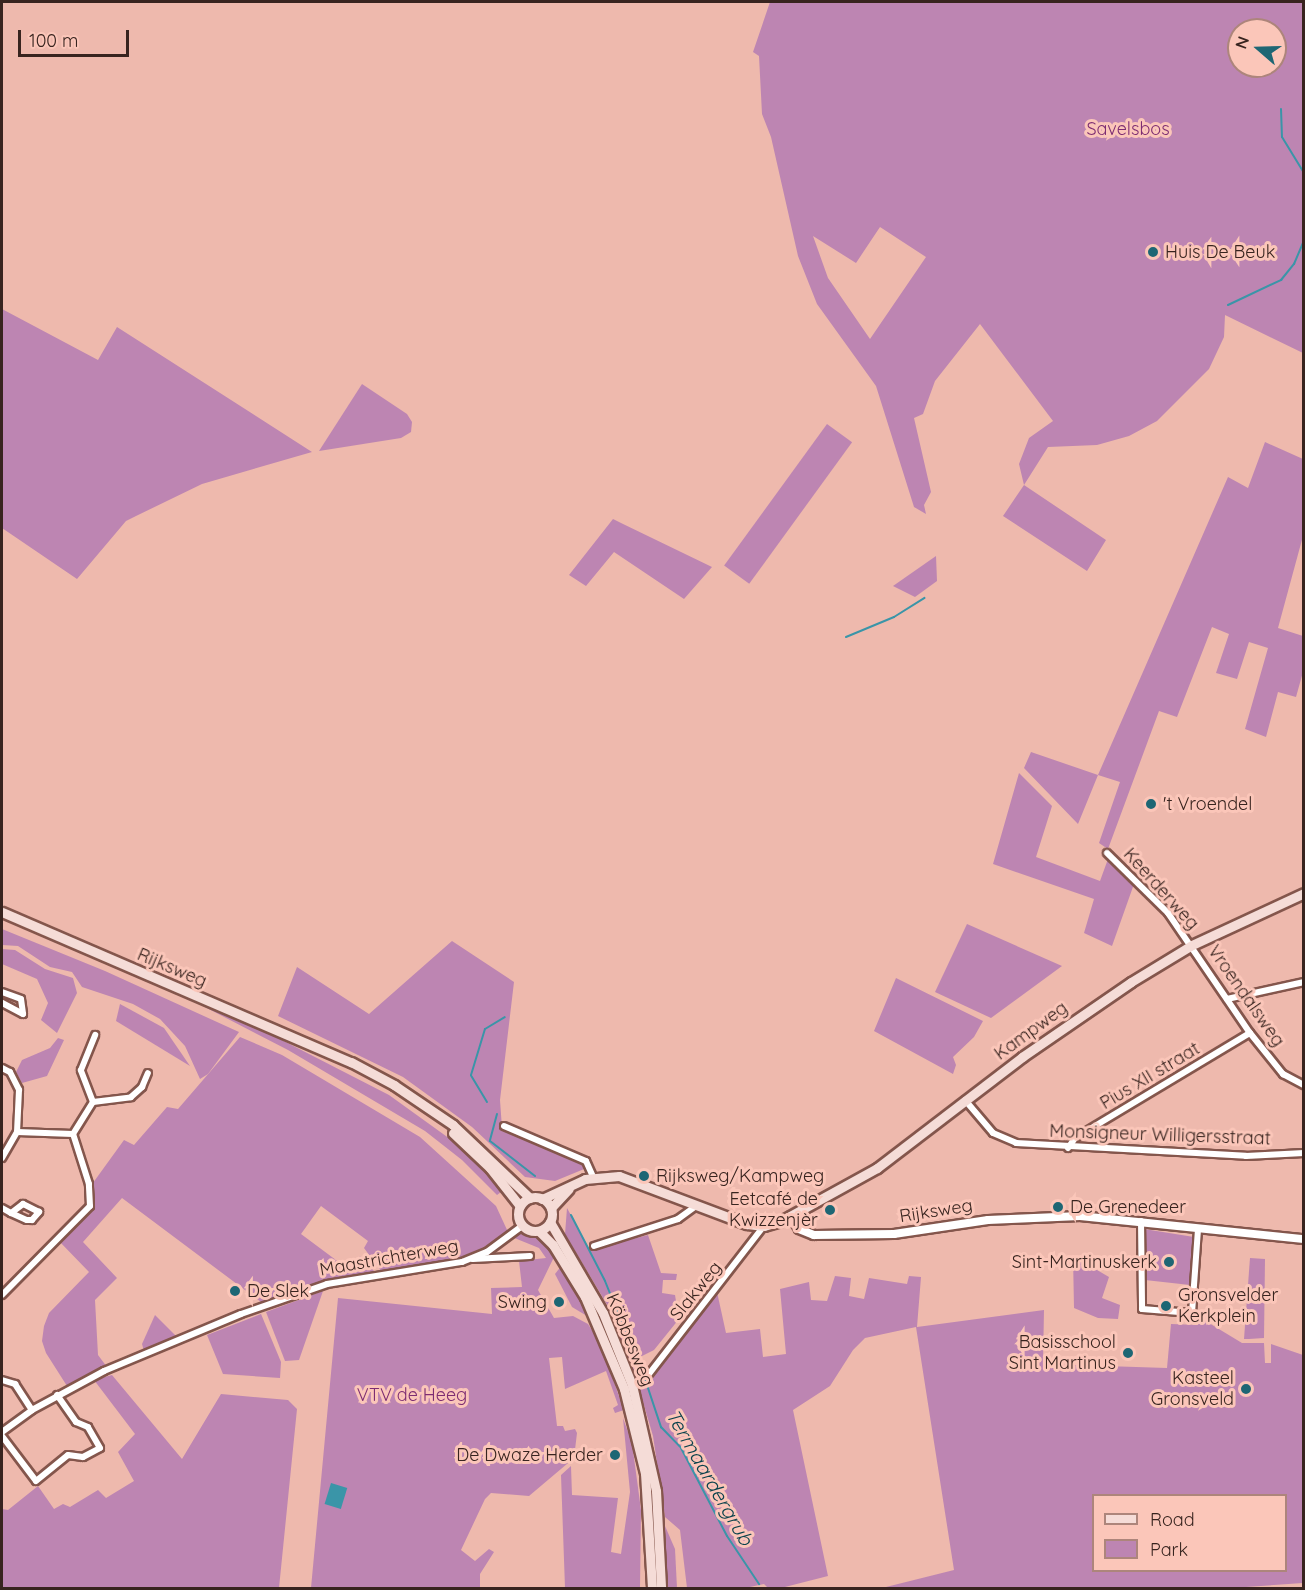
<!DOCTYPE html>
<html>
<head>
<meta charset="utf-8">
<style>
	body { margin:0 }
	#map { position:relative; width:1305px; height:1590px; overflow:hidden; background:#eeb9ad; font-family:Quicksand,sans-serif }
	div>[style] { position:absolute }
	.green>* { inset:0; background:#bd85b2; transform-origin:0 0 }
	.water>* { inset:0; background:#3a95a8; transform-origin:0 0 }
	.stream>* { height:2px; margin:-1px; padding:0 1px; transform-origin:1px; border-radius:1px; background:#3a95a8 }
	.roads { filter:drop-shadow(2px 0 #84564c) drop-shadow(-2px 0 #84564c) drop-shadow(0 2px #84564c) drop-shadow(0 -2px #84564c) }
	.minor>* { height:6px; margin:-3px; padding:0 3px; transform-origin:3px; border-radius:3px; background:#fff }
	.tertiary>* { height:8px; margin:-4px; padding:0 4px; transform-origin:4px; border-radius:4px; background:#fff }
	.secondary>* { height:9px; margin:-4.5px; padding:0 4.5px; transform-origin:4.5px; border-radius:4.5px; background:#f5dcd7 }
	.secondary>.ring { margin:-4.5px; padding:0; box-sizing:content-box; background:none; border:9px solid #f5dcd7; border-radius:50% }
	.dots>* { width:16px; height:16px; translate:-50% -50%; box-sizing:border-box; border:3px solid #fbc6b9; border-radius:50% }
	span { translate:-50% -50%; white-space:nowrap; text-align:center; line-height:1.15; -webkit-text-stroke:6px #fbc6b9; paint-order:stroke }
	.park-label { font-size:18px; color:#7d2c72 }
	.poi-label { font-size:18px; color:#38241f }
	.left { translate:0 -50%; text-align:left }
	.right { translate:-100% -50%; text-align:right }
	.street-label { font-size:18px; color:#38241f }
	.water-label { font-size:20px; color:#0a424c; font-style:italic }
	.frame { position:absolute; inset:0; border:3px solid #38241f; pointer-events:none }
	.legend { position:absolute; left:1092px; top:1494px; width:195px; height:78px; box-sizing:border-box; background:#fbc6b9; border:2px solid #ad857b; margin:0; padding:8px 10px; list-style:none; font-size:18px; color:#38241f }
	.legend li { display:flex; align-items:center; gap:12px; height:30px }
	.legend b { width:30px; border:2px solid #ad857b }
	.north { position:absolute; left:1227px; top:18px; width:60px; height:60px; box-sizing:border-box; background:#fbc6b9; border:2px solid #ad857b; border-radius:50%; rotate:290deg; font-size:16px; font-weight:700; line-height:24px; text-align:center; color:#38241f }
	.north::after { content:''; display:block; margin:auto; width:21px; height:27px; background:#1e6674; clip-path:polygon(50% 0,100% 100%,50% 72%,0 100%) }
	.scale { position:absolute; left:18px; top:30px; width:111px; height:27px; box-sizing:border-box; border:3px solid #38241f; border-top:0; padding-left:8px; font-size:18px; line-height:21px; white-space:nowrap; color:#38241f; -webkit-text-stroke:4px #fbc6b9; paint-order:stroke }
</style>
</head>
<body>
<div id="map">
	<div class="green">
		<i style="clip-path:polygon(evenodd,770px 2px,1303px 2px,1303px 353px,1225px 315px,1224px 337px,1209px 369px,1157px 421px,1129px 436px,1097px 445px,1048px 447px,1024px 485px,1106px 540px,1087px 571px,1003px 516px,1024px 485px,1019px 464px,1029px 438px,1053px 421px,980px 324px,935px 381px,923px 414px,914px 418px,931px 492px,924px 505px,926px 514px,914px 507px,876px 386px,817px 304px,798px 256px,771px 137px,762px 114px,759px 56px,753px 52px,770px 2px,1239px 30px,1275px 30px,1275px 66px,1239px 66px,1239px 30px,770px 2px,880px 227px,926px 257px,870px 339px,828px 278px,813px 236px,856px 263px,880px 227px)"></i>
		<i style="clip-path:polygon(2px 309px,98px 360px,117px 327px,312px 452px,202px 484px,136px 516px,126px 521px,77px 579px,2px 528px)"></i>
		<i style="clip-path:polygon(362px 384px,407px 414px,412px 422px,411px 432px,401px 438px,319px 451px)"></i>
		<i style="left:827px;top:424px;width:31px;height:175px;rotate:36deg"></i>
		<i style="clip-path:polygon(1265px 442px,1303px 459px,1303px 536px,1278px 628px,1303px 636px,1303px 672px,1296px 697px,1278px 692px,1266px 737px,1245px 729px,1268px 648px,1249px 642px,1237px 679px,1216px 673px,1229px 634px,1212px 627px,1177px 717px,1159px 711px,1108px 849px,1099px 843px,1120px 782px,1098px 775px,1078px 824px,1024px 768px,1031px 752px,1098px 775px,1228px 477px,1248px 488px)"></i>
		<i style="clip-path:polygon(613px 519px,621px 523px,712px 567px,684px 599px,614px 552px,586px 586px,569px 575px)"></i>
		<i style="clip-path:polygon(936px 556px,937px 581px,915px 597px,893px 586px)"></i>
		<i style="clip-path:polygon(1019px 773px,1052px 806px,1036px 857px,1100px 881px,1108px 859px,1134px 884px,1112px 946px,1084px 933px,1094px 899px,993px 864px)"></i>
		<i style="clip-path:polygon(967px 924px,1062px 966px,991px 1018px,935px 992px)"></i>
		<i style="clip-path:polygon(2px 929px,105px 971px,239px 1032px,208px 1074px,200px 1079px,185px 1046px,160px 1019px,133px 1004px,82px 987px,72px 972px,50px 967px,18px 946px,2px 945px)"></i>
		<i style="clip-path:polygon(452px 941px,514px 982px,500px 1100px,502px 1128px,589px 1167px,555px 1181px,525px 1177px,472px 1127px,403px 1077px,278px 1016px,297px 967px,369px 1014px)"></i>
		<i style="clip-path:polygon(2px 949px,15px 950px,45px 969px,73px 978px,77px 993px,57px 1033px,41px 1020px,48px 1003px,37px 979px,2px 964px)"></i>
		<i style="clip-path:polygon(896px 978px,983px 1021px,974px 1037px,953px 1057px,956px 1065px,953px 1074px,874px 1031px)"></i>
		<i style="clip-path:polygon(120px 1004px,164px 1028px,190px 1066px,116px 1021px)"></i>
		<i style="clip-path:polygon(201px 1005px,274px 1036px,389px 1095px,457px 1144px,505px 1189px,497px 1195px,462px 1160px,425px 1131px,288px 1050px)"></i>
		<i style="clip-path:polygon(240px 1037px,282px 1055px,420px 1137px,496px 1206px,508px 1232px,471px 1256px,381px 1271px,364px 1248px,368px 1241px,321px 1206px,301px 1234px,348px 1269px,360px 1256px,375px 1272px,261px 1302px,122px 1198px,83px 1242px,117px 1278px,95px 1300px,98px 1355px,107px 1367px,67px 1386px,46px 1353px,42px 1341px,44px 1326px,49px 1313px,89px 1272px,59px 1241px,92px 1204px,90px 1187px,124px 1140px,134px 1145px,167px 1107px,178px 1109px)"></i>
		<i style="clip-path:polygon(58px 1038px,64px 1040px,47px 1076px,22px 1083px,16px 1072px,22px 1060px,50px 1048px)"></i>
		<i style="clip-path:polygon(evenodd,567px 1208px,590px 1250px,648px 1235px,661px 1273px,677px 1274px,676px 1280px,663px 1280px,662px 1293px,675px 1295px,679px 1319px,654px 1350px,640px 1357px,651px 1377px,717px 1292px,726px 1333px,760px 1329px,763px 1357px,786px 1354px,780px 1289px,809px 1282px,811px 1300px,827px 1301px,835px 1276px,851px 1278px,849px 1296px,864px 1299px,869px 1278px,907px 1284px,909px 1276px,921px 1277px,917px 1327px,1044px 1310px,1043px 1364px,1167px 1368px,1171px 1324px,1198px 1325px,1199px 1317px,1242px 1343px,1264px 1343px,1265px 1363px,1271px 1363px,1271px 1344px,1303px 1355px,1303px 1583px,1231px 1588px,882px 1588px,954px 1570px,916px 1327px,865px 1338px,853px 1350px,830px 1386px,793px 1410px,828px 1576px,781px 1588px,768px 1588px,764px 1584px,745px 1588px,687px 1588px,680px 1530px,665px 1517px,653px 1436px,638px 1385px,609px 1308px,565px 1234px,567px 1208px,1094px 1496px,1286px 1496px,1286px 1570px,1094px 1570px,1094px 1496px)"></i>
		<i style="clip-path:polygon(1144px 1229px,1194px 1237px,1190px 1285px,1145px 1280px)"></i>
		<i style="clip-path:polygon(523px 1232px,543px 1236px,555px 1255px,538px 1290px,554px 1318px,573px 1316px,588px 1324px,600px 1343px,624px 1410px,615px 1413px,613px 1408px,618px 1405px,606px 1371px,565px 1389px,562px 1357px,549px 1358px,557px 1426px,563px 1426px,565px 1431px,575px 1429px,577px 1433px,574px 1458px,529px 1496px,491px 1493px,485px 1499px,461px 1550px,475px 1561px,489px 1549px,494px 1552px,480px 1574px,480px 1588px,311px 1588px,338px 1298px,492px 1314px,491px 1288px,522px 1287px,519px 1261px,546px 1258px,539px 1248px,512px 1237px)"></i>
		<i style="clip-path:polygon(1073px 1256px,1109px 1277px,1102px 1298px,1120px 1305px,1118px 1319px,1098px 1318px,1074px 1308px)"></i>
		<i style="clip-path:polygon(1250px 1258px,1265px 1259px,1264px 1338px,1249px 1339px,1244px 1339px)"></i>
		<i style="clip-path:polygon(562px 1265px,592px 1319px,572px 1307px,555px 1274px)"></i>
		<i style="clip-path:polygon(323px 1291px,299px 1360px,285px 1361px,266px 1312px)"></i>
		<i style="clip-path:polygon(261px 1314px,281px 1362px,280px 1378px,223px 1374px,207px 1335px)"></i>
		<i style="clip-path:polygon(155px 1315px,177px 1337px,144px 1351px,142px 1344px)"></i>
		<i style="clip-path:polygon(112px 1375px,182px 1459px,221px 1394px,288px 1400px,297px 1409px,279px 1588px,2px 1588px,2px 1509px,8px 1510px,38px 1486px,54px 1509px,63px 1504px,70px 1507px,98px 1490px,106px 1498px,134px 1481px,118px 1452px,135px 1434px,94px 1380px)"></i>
		<i style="clip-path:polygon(623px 1418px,632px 1443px,641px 1510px,640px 1588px,565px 1588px,561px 1475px,571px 1466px,572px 1495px,618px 1498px,611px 1552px,621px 1554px,630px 1492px)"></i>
		<i style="clip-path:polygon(665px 1526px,675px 1549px,677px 1588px,667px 1588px)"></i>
	</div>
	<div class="water">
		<i style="left:331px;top:1483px;width:17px;height:22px;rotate:17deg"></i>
	</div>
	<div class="stream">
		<i style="left:1281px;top:109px;width:28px;rotate:88deg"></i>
		<i style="left:1282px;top:137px;width:42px;rotate:58.6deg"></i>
		<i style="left:1228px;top:305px;width:59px;rotate:-25.3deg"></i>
		<i style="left:1281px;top:280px;width:21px;rotate:-51deg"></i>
		<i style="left:1294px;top:264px;width:25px;rotate:-67deg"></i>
		<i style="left:846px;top:637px;width:52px;rotate:-22.6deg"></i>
		<i style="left:894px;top:617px;width:36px;rotate:-32deg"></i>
		<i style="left:487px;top:1102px;width:31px;rotate:-121deg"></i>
		<i style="left:471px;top:1075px;width:48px;rotate:-73.1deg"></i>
		<i style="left:485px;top:1029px;width:23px;rotate:-31deg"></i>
		<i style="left:497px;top:1114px;width:28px;rotate:105deg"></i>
		<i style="left:490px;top:1141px;width:57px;rotate:37.9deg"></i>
		<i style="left:571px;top:1215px;width:74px;rotate:62.7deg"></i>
		<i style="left:605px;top:1281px;width:105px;rotate:68.1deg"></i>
		<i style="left:645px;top:1379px;width:51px;rotate:71.6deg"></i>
		<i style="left:661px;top:1427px;width:29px;rotate:46deg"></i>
		<i style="left:681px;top:1448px;width:99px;rotate:62.4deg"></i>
		<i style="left:727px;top:1536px;width:58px;rotate:56.3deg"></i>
	</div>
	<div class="roads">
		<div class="minor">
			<i style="left:1107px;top:853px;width:86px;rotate:44.5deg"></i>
			<i style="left:1168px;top:913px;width:145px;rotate:55.7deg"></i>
			<i style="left:1250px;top:1033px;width:53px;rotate:51.2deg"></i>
			<i style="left:1283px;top:1074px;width:24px;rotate:28deg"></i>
			<i style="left:2px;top:992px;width:20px;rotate:20deg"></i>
			<i style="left:21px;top:999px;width:15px;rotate:82deg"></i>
			<i style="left:23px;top:1014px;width:24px;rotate:-152deg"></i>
			<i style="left:1227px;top:999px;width:79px;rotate:-12.4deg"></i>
			<i style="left:2px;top:1068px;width:9px;rotate:27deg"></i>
			<i style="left:10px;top:1072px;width:20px;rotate:63deg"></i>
			<i style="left:19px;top:1090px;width:42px;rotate:92.7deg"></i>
			<i style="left:17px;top:1132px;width:30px;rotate:120deg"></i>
			<i style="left:965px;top:1100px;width:43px;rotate:49.7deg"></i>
			<i style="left:993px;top:1133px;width:25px;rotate:23deg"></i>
			<i style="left:1016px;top:1143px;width:230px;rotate:3.2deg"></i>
			<i style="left:1246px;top:1156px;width:58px;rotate:-3deg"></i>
			<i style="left:93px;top:1102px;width:34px;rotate:-111deg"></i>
			<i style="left:81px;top:1070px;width:38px;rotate:-68deg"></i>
			<i style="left:504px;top:1126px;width:89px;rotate:23.1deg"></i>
			<i style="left:586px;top:1161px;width:17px;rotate:66deg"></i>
			<i style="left:73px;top:1134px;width:38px;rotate:-58deg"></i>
			<i style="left:93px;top:1102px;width:38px;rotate:-7deg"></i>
			<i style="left:131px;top:1097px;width:15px;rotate:-42deg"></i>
			<i style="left:142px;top:1087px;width:15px;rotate:-67deg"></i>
			<i style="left:1068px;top:1148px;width:12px;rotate:-55deg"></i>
			<i style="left:1075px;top:1138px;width:204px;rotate:-31deg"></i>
			<i style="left:2px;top:1208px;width:10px;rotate:29deg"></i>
			<i style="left:11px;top:1213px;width:17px;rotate:24deg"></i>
			<i style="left:27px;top:1220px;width:5px"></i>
			<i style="left:32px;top:1220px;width:11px;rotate:-49deg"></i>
			<i style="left:39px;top:1212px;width:18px;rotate:-153deg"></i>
			<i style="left:23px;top:1204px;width:15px;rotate:143deg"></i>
			<i style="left:1141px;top:1221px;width:88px;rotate:89.3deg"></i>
			<i style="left:1142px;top:1309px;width:50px;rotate:4.6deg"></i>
			<i style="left:1192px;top:1313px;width:84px;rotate:-85.9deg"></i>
			<i style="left:594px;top:1246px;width:88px;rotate:-17.8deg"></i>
			<i style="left:678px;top:1219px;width:22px;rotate:-36deg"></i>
			<i style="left:473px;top:1259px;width:57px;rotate:-3deg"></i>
			<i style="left:2px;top:1295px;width:125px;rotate:-45.3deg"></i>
			<i style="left:90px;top:1206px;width:22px;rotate:-93deg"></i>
			<i style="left:89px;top:1184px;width:52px;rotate:-107.7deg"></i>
			<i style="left:73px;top:1134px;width:56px;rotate:-178deg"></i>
			<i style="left:649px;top:1374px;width:187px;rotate:-52.2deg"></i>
			<i style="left:2px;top:1380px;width:14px;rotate:17deg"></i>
			<i style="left:15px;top:1384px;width:31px;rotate:57deg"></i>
			<i style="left:2px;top:1432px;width:37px;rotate:-36deg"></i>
			<i style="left:32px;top:1410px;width:82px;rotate:-28.4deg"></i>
			<i style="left:104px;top:1371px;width:148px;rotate:-22.6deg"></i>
			<i style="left:241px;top:1314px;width:91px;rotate:-19.2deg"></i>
			<i style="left:327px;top:1284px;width:137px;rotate:-9.3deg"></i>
			<i style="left:462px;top:1262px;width:27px;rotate:-22deg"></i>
			<i style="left:487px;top:1252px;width:44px;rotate:-36.6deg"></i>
			<i style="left:2px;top:1436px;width:56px;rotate:52.9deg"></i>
			<i style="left:36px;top:1481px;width:41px;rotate:-39.1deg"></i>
			<i style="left:68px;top:1455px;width:15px;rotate:8deg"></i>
			<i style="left:83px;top:1457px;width:19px;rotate:-28deg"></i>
			<i style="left:100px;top:1448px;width:24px;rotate:-120deg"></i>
			<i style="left:88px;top:1427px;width:13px;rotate:-157deg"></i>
			<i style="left:76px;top:1422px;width:33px;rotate:-125deg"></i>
		</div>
		<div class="tertiary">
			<i style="left:791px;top:1216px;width:15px;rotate:58deg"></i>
			<i style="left:799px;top:1229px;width:16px;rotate:22deg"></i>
			<i style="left:814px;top:1235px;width:80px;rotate:-0.7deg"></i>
			<i style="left:894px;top:1234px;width:95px;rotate:-8.5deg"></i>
			<i style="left:988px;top:1220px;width:92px;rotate:-2.5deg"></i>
			<i style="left:1080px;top:1216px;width:225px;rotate:5.9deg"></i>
		</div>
		<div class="secondary">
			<i style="left:2px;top:912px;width:380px;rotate:23.3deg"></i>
			<i style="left:351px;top:1062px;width:49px;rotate:28.1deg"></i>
			<i style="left:394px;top:1085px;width:71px;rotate:34.1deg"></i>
			<i style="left:453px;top:1125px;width:106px;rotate:43.5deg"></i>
			<i style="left:453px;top:1133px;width:51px;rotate:43.4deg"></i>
			<i style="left:490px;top:1168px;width:48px;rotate:51.7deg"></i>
			<i class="ring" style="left:518px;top:1197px;width:25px;height:25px"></i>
			<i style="left:542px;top:1199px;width:47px;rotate:-24.9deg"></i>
			<i style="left:585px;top:1179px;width:34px;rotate:-5deg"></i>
			<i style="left:619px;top:1176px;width:137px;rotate:20.6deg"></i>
			<i style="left:747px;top:1224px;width:17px;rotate:7deg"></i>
			<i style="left:764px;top:1226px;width:18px;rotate:-16deg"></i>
			<i style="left:781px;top:1221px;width:110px;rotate:-28.9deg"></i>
			<i style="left:877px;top:1168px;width:183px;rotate:-37.4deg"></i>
			<i style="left:1022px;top:1057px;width:132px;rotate:-34.5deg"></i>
			<i style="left:1131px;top:982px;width:71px;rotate:-31.2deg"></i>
			<i style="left:1192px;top:945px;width:123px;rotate:-24.9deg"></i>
			<i style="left:551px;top:1208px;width:26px;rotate:-47deg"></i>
			<i style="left:550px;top:1222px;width:105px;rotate:59.8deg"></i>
			<i style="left:603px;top:1313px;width:78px;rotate:68.1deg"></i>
			<i style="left:632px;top:1385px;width:109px;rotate:77.2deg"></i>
			<i style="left:656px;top:1491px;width:97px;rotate:87deg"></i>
			<i style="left:539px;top:1231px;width:20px;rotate:45deg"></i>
			<i style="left:553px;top:1245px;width:61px;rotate:58.4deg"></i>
			<i style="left:585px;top:1297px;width:100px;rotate:67deg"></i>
			<i style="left:624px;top:1389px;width:87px;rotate:76deg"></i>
			<i style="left:645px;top:1473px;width:115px;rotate:86.5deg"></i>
		</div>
	</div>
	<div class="dots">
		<i style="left:1153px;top:252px;background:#1e6674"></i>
		<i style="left:1151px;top:804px;background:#1e6674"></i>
		<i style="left:644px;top:1176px;background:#1e6674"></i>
		<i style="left:1058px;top:1207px;background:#1e6674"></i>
		<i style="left:830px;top:1210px;background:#1e6674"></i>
		<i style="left:1169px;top:1262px;background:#1e6674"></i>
		<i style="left:235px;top:1291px;background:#1e6674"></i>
		<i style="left:559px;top:1302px;background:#1e6674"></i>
		<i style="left:1166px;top:1306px;background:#1e6674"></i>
		<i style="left:1128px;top:1353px;background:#1e6674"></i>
		<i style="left:1246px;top:1389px;background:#1e6674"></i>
		<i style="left:615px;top:1455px;background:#1e6674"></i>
	</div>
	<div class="park-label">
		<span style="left:1128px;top:129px">Savelsbos</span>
		<span style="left:412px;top:1395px">VTV de Heeg</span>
	</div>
	<div class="poi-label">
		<span class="left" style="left:1165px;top:252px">Huis De Beuk</span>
		<span class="left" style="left:1163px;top:804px">'t Vroendel</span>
		<span class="left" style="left:656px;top:1176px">Rijksweg/Kampweg</span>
		<span class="right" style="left:818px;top:1210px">Eetcafé de<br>Kwizzenjèr</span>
		<span class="left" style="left:1070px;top:1207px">De Grenedeer</span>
		<span class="right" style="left:1157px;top:1262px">Sint-Martinuskerk</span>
		<span class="left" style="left:247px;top:1291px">De Slek</span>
		<span class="left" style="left:1178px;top:1306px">Gronsvelder<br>Kerkplein</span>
		<span class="right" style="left:547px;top:1302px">Swing</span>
		<span class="right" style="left:1116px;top:1353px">Basisschool<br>Sint Martinus</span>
		<span class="right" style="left:1234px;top:1389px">Kasteel<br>Gronsveld</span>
		<span class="right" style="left:603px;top:1455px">De Dwaze Herder</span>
	</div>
	<div class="street-label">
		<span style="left:1161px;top:889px;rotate:48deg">Keerderweg</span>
		<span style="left:172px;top:968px;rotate:23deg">Rijksweg</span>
		<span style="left:1246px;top:996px;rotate:55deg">Vroendalsweg</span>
		<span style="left:1031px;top:1031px;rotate:-36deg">Kampweg</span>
		<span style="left:1150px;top:1076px;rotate:-31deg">Pius XII straat</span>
		<span style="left:1160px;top:1135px;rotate:2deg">Monsigneur Willigersstraat</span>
		<span style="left:936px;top:1211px;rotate:-9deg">Rijksweg</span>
		<span style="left:389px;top:1258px;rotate:-10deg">Maastrichterweg</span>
		<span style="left:696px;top:1291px;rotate:-51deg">Slakweg</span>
		<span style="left:630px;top:1340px;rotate:68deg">Köbbesweg</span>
	</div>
	<div class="water-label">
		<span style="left:710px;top:1477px;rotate:60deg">Termaardergrub</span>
	</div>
	<div class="frame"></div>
	<ul class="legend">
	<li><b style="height:8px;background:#f5dcd7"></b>Road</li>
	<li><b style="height:16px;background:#bd85b2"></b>Park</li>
	</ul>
	<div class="north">N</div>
	<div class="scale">100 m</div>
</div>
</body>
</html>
